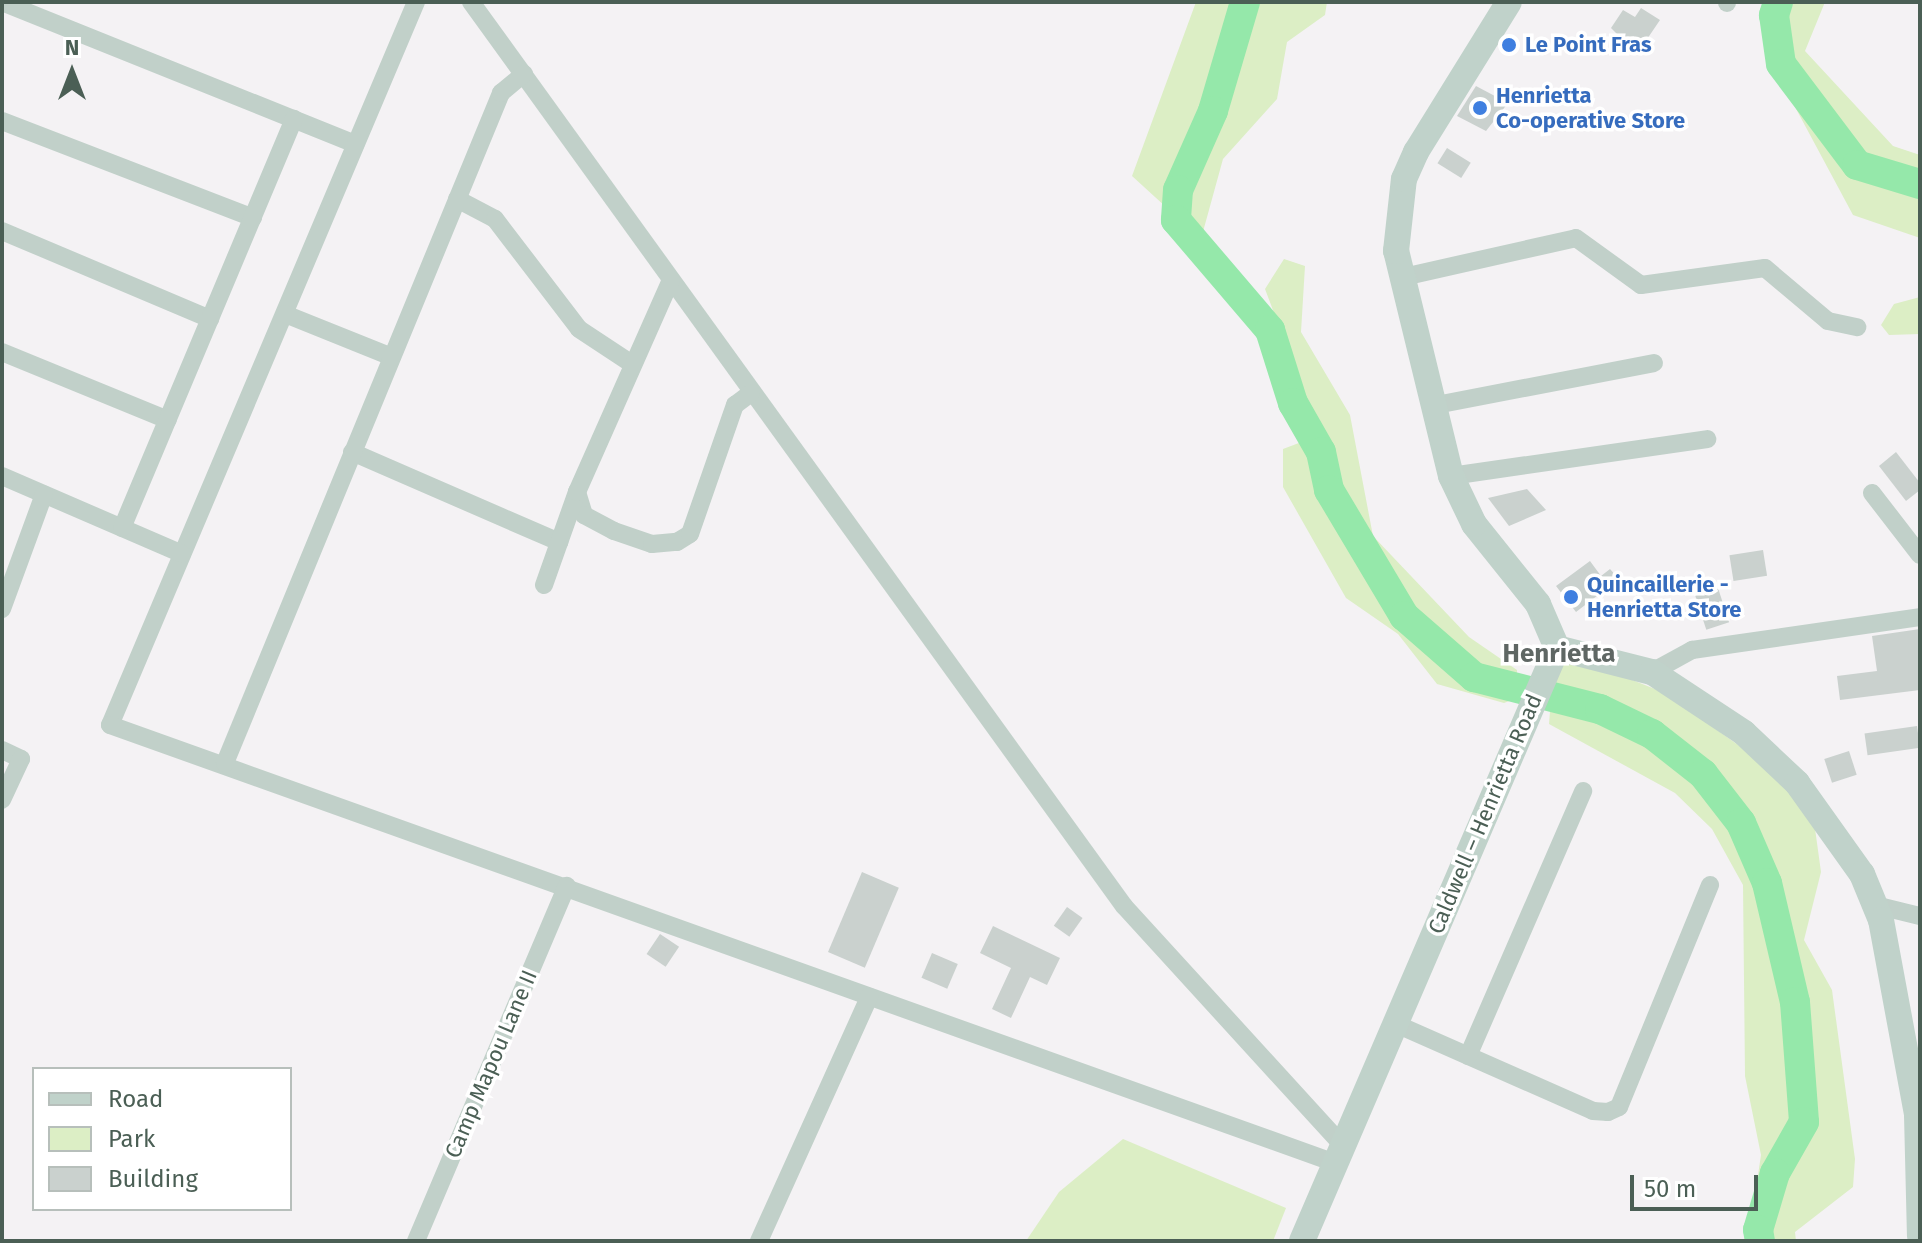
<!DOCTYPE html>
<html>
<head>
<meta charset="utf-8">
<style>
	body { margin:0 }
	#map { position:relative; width:1922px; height:1243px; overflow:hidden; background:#f4f2f4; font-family:"Fira Sans",sans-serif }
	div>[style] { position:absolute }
	.green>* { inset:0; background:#dceec5 }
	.river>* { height:30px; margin:-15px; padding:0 15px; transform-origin:15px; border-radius:15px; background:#95e8aa }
	.building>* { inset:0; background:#cad1ce; transform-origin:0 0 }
	.street>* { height:18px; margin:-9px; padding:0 9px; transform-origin:9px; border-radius:9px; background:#c1d0c9 }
	.secondary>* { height:26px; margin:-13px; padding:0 13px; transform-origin:13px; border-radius:13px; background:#c0d2ca }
	.dots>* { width:22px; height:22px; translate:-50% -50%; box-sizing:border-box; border:4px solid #fff; border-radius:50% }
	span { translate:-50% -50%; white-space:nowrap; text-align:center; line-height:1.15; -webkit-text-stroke:7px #fff; paint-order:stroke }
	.shop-label { font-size:22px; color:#366cbe; font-weight:700 }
	.left { translate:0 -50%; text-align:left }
	.street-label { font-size:22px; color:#4b5f55 }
	.quarter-label { font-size:26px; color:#5f6764; font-weight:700 }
	.frame { position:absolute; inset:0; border:4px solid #4b5f55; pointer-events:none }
	.legend { position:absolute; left:32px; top:1067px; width:260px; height:144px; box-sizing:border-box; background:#fff; border:2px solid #b7bfbb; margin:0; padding:10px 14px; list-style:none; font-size:24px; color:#4b5f55 }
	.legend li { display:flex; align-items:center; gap:16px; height:40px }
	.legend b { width:40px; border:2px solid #b7bfbb }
	.north { position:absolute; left:32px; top:32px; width:80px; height:80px; -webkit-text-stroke:6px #fff; paint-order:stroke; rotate:0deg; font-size:22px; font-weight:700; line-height:32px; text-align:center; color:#4b5f55 }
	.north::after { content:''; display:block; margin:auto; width:28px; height:36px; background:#4b5f55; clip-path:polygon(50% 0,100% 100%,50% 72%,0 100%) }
	.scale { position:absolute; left:1630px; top:1175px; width:128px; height:36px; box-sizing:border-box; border:4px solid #4b5f55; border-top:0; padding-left:10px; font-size:24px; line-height:28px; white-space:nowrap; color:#4b5f55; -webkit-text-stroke:6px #fff; paint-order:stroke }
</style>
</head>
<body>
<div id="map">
	<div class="green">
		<i style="clip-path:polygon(1196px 2px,1327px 2px,1325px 15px,1287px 42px,1277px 99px,1223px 159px,1201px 239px,1132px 176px)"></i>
		<i style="clip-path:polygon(1768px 2px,1825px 2px,1805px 51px,1893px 146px,1920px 155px,1920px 238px,1853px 215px,1766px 53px)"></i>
		<i style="clip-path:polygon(1284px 259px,1305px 266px,1301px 332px,1350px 415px,1373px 536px,1469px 637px,1517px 670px,1517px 698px,1504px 703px,1437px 684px,1398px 634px,1346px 598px,1283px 487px,1283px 449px,1320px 435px,1265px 289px)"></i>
		<i style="clip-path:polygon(1920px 297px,1920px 334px,1889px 335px,1881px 325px,1894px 304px)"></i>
		<i style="clip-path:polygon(1565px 662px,1597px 666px,1665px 693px,1786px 779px,1813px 814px,1821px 872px,1804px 940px,1832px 990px,1855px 1159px,1853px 1187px,1795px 1232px,1796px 1241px,1748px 1241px,1761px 1155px,1745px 1076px,1743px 885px,1712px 829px,1675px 793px,1549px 724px,1552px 687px)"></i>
		<i style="clip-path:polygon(1123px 1139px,1286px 1208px,1273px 1241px,1026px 1241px,1059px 1192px)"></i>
	</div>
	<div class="river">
		<i style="left:1245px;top:2px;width:114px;rotate:106.4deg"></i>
		<i style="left:1213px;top:111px;width:86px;rotate:113.9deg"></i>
		<i style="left:1178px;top:190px;width:30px;rotate:94deg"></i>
		<i style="left:1176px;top:220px;width:145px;rotate:49.5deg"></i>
		<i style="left:1270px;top:330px;width:77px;rotate:72.5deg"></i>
		<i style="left:1293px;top:403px;width:56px;rotate:60.3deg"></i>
		<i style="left:1321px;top:452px;width:39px;rotate:78deg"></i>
		<i style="left:1329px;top:490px;width:147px;rotate:59.2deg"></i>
		<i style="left:1404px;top:616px;width:93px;rotate:41.1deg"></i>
		<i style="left:1474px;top:677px;width:130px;rotate:14.3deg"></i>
		<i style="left:1600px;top:709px;width:58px;rotate:25.7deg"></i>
		<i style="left:1652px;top:734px;width:65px;rotate:38.1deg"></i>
		<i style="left:1703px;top:774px;width:62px;rotate:52.2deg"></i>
		<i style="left:1741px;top:823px;width:65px;rotate:66.6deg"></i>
		<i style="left:1767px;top:883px;width:122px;rotate:76.8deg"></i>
		<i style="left:1795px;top:1002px;width:120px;rotate:85.7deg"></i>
		<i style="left:1804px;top:1122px;width:59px;rotate:119.6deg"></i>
		<i style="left:1775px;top:1173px;width:59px;rotate:106.6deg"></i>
		<i style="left:1758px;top:1230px;width:11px;rotate:80deg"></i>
		<i style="left:1778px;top:2px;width:14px;rotate:107deg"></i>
		<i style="left:1774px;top:15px;width:49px;rotate:81.9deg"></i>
		<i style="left:1781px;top:64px;width:126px;rotate:53deg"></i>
		<i style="left:1857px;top:165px;width:66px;rotate:16.8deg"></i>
	</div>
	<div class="building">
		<i style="clip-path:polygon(1641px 8px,1660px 20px,1637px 54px,1611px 28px,1623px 10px,1635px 17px)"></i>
		<i style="clip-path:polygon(1476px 86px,1508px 103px,1486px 131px,1457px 116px)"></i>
		<i style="left:1447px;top:148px;width:28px;height:18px;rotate:32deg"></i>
		<i style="clip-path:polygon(1896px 452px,1920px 483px,1920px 490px,1906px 501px,1879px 466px)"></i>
		<i style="clip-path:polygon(1527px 489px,1546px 510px,1509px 526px,1488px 498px)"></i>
		<i style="left:1763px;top:550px;width:26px;height:34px;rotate:81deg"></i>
		<i style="clip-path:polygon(1590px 561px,1601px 576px,1610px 569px,1619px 579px,1576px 612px,1556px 586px)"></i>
		<i style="left:1718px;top:588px;width:36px;height:24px;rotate:72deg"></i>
		<i style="clip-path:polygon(1920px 629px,1920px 690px,1840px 700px,1837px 676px,1877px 671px,1872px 636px)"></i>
		<i style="left:1917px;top:726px;width:22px;height:53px;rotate:82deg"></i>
		<i style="left:1849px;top:751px;width:25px;height:26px;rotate:72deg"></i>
		<i style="left:862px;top:872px;width:40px;height:87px;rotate:23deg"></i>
		<i style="left:1067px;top:907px;width:19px;height:23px;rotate:35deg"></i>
		<i style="clip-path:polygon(993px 926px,1060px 958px,1047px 985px,1030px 977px,1011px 1018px,992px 1009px,1011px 968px,980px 953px)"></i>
		<i style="left:660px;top:934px;width:23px;height:24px;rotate:34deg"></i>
		<i style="left:932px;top:953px;width:28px;height:27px;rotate:23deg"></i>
	</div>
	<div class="street">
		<i style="left:2px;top:2px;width:381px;rotate:21.9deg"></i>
		<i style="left:416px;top:2px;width:785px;rotate:112.94deg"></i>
		<i style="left:110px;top:725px;width:1301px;rotate:19.67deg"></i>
		<i style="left:471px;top:2px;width:1115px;rotate:54.16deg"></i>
		<i style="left:1124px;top:906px;width:323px;rotate:47.6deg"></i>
		<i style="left:1727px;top:2px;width:1px;rotate:90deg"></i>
		<i style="left:2px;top:121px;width:269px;rotate:21.1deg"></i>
		<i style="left:457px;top:199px;width:43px;rotate:27.8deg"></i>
		<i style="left:495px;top:219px;width:138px;rotate:52.6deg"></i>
		<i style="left:579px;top:329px;width:64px;rotate:33.4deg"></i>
		<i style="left:2px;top:231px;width:226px;rotate:22.9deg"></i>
		<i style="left:1399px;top:278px;width:181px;rotate:-12.7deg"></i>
		<i style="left:1576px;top:238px;width:80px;rotate:35.9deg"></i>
		<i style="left:1641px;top:285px;width:125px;rotate:-7.8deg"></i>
		<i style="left:1765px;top:268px;width:82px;rotate:40.1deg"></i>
		<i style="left:1828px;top:321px;width:30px;rotate:12deg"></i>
		<i style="left:285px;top:314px;width:115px;rotate:21.9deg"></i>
		<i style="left:2px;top:352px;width:179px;rotate:22.3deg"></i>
		<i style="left:1431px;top:406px;width:227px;rotate:-10.9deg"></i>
		<i style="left:352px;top:452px;width:226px;rotate:23.5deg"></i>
		<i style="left:2px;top:476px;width:196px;rotate:23.4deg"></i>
		<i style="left:1451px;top:476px;width:259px;rotate:-8.2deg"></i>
		<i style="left:577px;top:492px;width:24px;rotate:73deg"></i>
		<i style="left:584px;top:515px;width:34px;rotate:28deg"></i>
		<i style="left:614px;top:531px;width:40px;rotate:18.9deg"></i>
		<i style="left:652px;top:544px;width:25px;rotate:-5deg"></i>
		<i style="left:677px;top:542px;width:15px;rotate:-32deg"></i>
		<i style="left:690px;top:534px;width:137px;rotate:-70.8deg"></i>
		<i style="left:735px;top:405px;width:20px;rotate:-37deg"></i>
		<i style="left:1872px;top:493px;width:78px;rotate:52.3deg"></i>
		<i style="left:122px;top:528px;width:444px;rotate:-67.2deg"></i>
		<i style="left:544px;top:585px;width:99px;rotate:-70.5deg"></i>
		<i style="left:577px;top:492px;width:232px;rotate:-66.1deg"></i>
		<i style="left:2px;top:609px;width:122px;rotate:-69.9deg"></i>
		<i style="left:1652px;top:672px;width:46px;rotate:-28.8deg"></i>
		<i style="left:1692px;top:650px;width:230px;rotate:-8.2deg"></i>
		<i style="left:2px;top:750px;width:21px;rotate:25deg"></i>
		<i style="left:21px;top:759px;width:45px;rotate:114.9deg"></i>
		<i style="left:225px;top:763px;width:725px;rotate:-67.61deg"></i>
		<i style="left:501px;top:93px;width:30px;rotate:-40deg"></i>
		<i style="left:1875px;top:905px;width:46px;rotate:13.7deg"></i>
		<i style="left:1396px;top:1024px;width:215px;rotate:23.8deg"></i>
		<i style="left:1593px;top:1111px;width:15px;rotate:4deg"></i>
		<i style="left:1608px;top:1112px;width:12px;rotate:-24deg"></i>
		<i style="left:1619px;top:1107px;width:240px;rotate:-67.7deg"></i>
		<i style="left:1468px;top:1056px;width:289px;rotate:-66.5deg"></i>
		<i style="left:416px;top:1241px;width:386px;rotate:-67deg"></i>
		<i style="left:759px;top:1241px;width:268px;rotate:-65.7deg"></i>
	</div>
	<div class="secondary">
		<i style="left:1557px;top:648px;width:98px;rotate:14.2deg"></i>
		<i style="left:1652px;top:672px;width:110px;rotate:33.5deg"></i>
		<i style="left:1744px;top:733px;width:73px;rotate:43.3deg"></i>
		<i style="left:1797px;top:783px;width:112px;rotate:54.5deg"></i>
		<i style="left:1862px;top:874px;width:50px;rotate:67.6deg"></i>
		<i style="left:1881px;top:920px;width:198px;rotate:79.5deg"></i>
		<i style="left:1917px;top:1115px;width:121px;rotate:88.6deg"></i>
		<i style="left:1302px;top:1241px;width:646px;rotate:-66.73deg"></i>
		<i style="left:1557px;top:648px;width:48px;rotate:-113.4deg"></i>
		<i style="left:1538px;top:604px;width:102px;rotate:-128.7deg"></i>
		<i style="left:1474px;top:524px;width:53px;rotate:-115.6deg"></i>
		<i style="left:1451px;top:476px;width:232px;rotate:-103.7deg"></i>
		<i style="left:1396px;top:251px;width:72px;rotate:-83.7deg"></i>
		<i style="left:1404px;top:179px;width:30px;rotate:-66deg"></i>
		<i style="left:1416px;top:152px;width:176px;rotate:-58.2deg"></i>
	</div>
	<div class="dots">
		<i style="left:1509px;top:45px;background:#3f7fe0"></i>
		<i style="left:1480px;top:108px;background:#3f7fe0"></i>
		<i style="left:1571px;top:597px;background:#3f7fe0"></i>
	</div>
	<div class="shop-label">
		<span class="left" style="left:1525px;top:45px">Le Point Fras</span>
		<span class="left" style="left:1496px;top:108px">Henrietta<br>Co-operative Store</span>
		<span class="left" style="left:1587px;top:597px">Quincaillerie -<br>Henrietta Store</span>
	</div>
	<div class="street-label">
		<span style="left:1485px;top:814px;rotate:-67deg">Caldwell – Henrietta Road</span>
		<span style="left:491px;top:1064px;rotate:-67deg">Camp Mapou Lane II</span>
	</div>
	<div class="quarter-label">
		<span style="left:1559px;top:654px">Henrietta</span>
	</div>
	<div class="frame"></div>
	<ul class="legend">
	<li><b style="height:10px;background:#c0d2ca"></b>Road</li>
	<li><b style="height:22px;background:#dceec5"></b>Park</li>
	<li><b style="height:22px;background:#cad1ce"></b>Building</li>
	</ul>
	<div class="north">N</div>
	<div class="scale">50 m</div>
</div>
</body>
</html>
